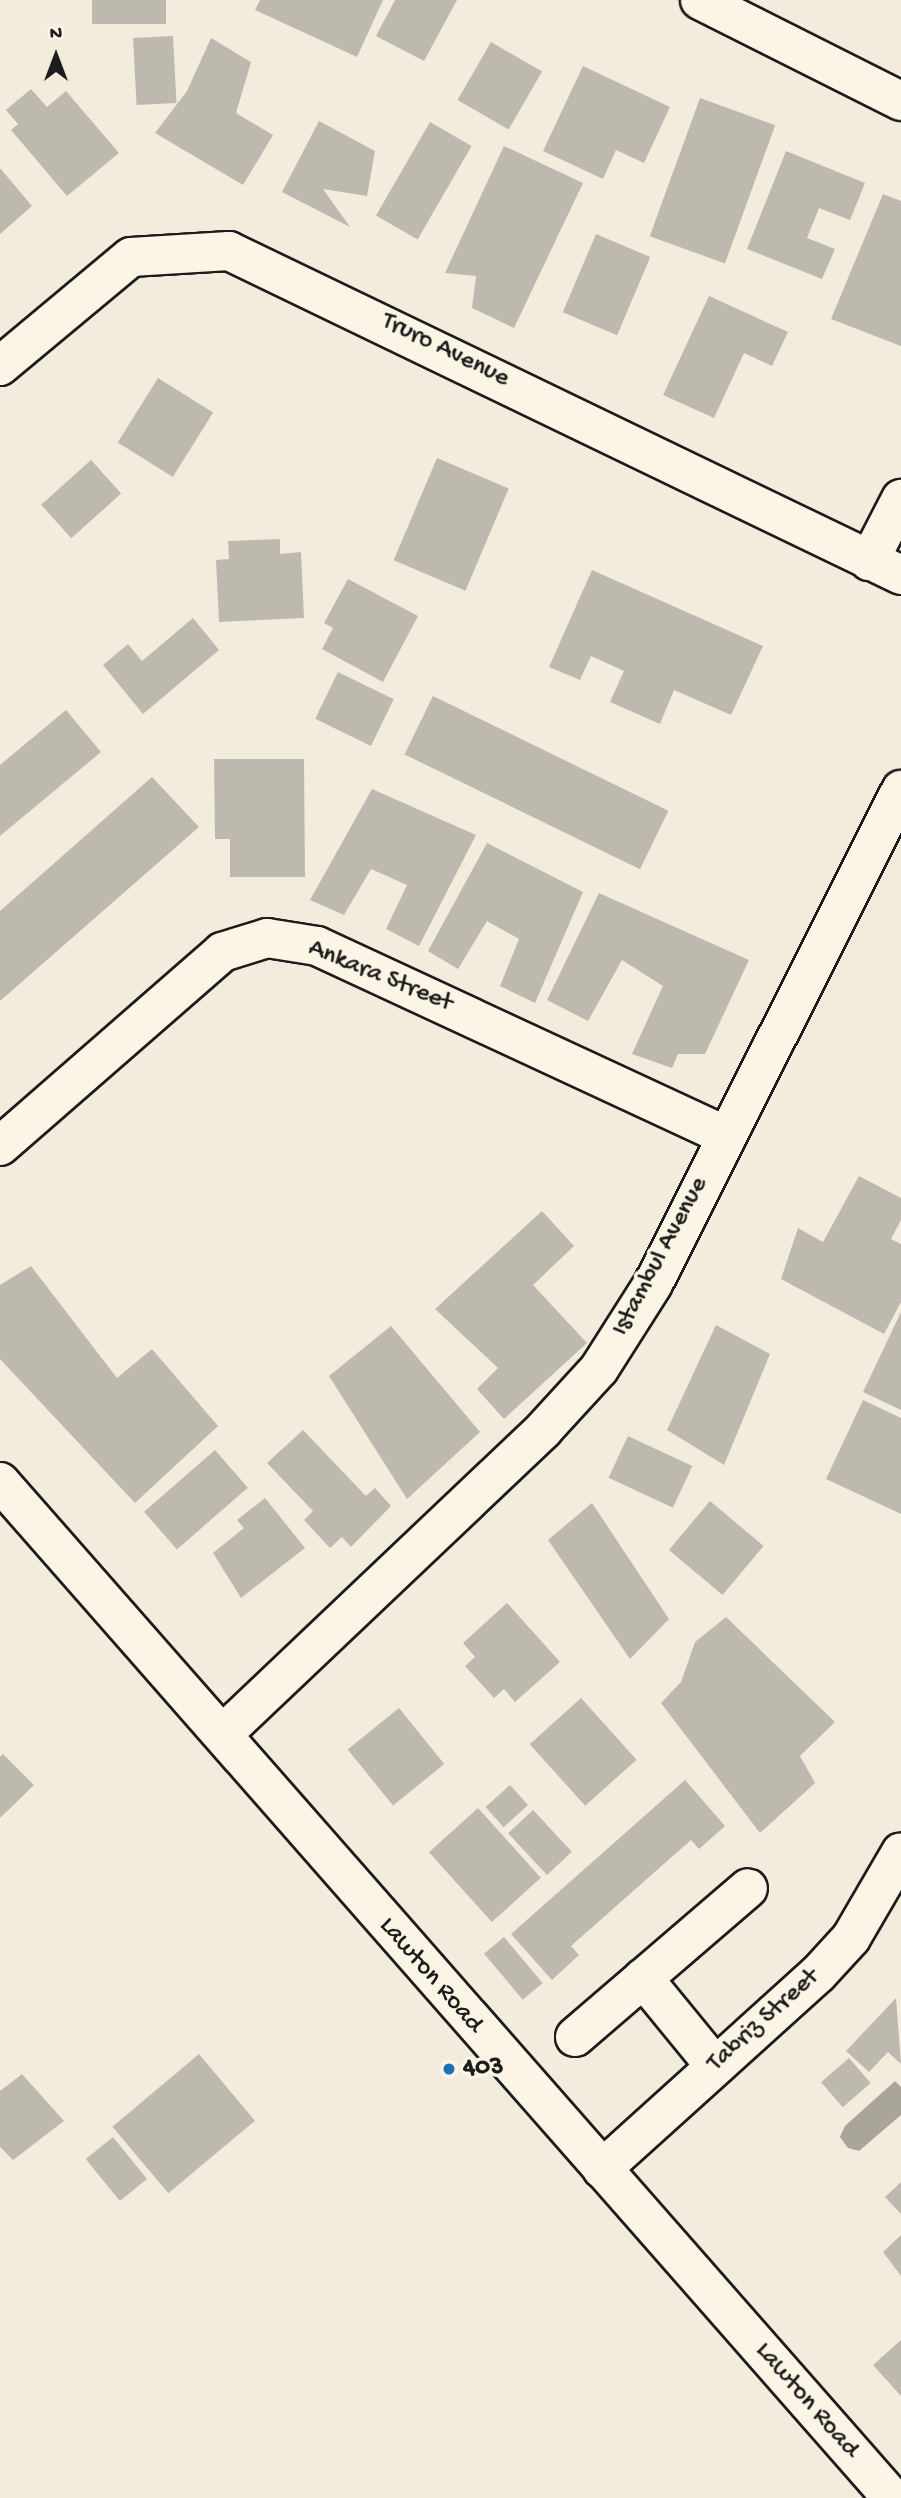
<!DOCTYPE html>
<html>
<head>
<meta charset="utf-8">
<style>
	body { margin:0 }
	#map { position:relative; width:901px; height:2498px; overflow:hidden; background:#f3ecdd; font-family:"Gochi Hand",sans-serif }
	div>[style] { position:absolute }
	.water>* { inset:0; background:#aaa59b }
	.building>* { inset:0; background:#beb9ae; transform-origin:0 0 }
	.roads { filter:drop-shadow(2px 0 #1c1c1c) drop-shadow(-2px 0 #1c1c1c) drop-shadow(0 2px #1c1c1c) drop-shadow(0 -2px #1c1c1c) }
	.minor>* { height:38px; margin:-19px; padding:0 19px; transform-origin:19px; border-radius:19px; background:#fcf5e5 }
	.dots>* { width:19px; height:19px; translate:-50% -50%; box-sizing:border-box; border:4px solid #fcf5e5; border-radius:50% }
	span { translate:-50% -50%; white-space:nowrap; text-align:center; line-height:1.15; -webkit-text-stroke:7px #fcf5e5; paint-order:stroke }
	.street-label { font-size:26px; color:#1c1c1c }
	.poi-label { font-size:26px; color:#1c1c1c; font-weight:700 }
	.left { translate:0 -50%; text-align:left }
	.north { position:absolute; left:21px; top:21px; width:70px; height:70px; -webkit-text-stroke:5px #fcf5e5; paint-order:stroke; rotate:0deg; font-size:19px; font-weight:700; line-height:28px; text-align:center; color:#1c1c1c }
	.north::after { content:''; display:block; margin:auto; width:24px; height:32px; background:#1c1c1c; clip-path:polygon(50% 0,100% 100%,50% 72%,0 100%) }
</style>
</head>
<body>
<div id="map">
	<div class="water">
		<i style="clip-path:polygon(895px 2081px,901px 2087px,901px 2115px,859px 2151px,848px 2148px,840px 2137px,845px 2126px)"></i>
	</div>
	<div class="building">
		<i style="left:92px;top:0;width:74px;height:24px"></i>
		<i style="clip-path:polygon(260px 0,383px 0,357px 57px,255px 10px)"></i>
		<i style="clip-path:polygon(395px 0,457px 0,424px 61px,376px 36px)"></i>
		<i style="left:173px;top:36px;width:67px;height:40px;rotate:87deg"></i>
		<i style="clip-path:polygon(211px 38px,251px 62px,236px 113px,273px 135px,243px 185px,155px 133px,187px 91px)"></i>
		<i style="left:491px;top:42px;width:59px;height:67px;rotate:30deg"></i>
		<i style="clip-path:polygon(583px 66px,670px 107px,644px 163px,616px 150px,603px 179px,543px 151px)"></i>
		<i style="clip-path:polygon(31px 89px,47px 107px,66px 91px,119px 153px,67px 196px,11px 130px,18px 124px,6px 110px)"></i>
		<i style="left:700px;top:98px;width:80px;height:147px;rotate:20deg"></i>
		<i style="clip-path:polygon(319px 121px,375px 151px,367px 196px,323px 189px,350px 227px,282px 192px)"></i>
		<i style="left:430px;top:122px;width:48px;height:108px;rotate:30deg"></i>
		<i style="clip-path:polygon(504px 146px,583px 183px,514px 328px,472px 308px,476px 276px,445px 273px)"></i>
		<i style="clip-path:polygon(786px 151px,865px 183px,850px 220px,819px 208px,807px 238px,835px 249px,822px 279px,747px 249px)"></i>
		<i style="clip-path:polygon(0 168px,32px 206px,0 234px)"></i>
		<i style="clip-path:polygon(883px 194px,901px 201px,901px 346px,831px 319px)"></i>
		<i style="left:596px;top:234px;width:59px;height:85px;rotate:23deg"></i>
		<i style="clip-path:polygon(709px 296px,788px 332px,772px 366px,744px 353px,714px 418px,663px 395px)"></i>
		<i style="left:158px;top:378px;width:65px;height:76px;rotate:32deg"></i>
		<i style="left:437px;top:458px;width:78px;height:111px;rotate:23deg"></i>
		<i style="left:91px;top:460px;width:45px;height:67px;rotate:48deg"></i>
		<i style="clip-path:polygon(280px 539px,280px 554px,301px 552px,304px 618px,219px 622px,216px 560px,229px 559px,228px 541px)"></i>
		<i style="clip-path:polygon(592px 570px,763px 646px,731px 715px,674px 690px,660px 724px,610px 702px,624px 671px,591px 656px,580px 680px,549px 667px)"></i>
		<i style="clip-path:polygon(348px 579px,418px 616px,383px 682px,322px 649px,333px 628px,324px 623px)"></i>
		<i style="clip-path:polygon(193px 618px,219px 650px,143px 714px,103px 665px,128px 644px,142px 661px)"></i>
		<i style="left:338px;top:672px;width:62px;height:52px;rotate:26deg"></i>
		<i style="left:433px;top:696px;width:262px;height:65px;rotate:26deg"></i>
		<i style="clip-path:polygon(66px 710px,101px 752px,0 836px,0 765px)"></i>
		<i style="clip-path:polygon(214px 759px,304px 759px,305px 877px,230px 877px,230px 839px,215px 839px)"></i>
		<i style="clip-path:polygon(152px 777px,199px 827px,0 1001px,0 911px)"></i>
		<i style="clip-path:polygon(372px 789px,476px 835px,419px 946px,386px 929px,407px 885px,371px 869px,344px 915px,310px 900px)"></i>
		<i style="clip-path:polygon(487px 843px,583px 892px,535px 1003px,500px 986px,519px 939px,487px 921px,458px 969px,428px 951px)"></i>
		<i style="clip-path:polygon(599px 893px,749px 960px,705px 1054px,678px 1054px,672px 1068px,632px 1054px,663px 986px,622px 960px,588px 1021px,547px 1000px)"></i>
		<i style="clip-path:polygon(859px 1176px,901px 1198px,901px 1220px,891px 1239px,901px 1244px,901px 1302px,884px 1334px,781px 1279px,798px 1228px,823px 1242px)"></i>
		<i style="clip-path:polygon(542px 1211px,574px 1246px,533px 1285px,587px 1343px,504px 1419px,477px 1389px,498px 1368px,435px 1309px)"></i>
		<i style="clip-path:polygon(31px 1266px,117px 1378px,152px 1349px,218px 1426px,135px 1503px,0 1359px,0 1285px)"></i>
		<i style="clip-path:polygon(901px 1312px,901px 1410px,863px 1392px)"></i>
		<i style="clip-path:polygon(716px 1325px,770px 1354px,724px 1465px,667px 1430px)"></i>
		<i style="clip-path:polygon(391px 1326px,480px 1432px,407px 1499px,329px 1376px)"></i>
		<i style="clip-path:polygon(863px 1400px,901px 1418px,901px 1514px,826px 1479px)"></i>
		<i style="clip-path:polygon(303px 1430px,366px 1496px,375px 1488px,391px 1506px,351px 1547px,342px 1537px,330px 1548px,304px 1520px,313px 1511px,267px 1463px)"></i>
		<i style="left:628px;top:1436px;width:71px;height:46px;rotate:25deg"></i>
		<i style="left:215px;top:1450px;width:50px;height:94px;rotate:49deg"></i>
		<i style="clip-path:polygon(265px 1498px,305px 1548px,241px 1598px,213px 1553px,244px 1528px,237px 1520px)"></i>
		<i style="left:710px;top:1501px;width:70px;height:64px;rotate:40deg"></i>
		<i style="clip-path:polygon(592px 1503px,669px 1619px,630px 1659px,548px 1540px)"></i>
		<i style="clip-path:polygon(507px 1603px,560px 1662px,515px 1702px,504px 1689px,494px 1698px,465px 1666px,475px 1657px,463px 1643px)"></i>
		<i style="clip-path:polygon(726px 1617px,835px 1722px,800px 1756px,815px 1783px,760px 1833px,661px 1703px,681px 1682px,695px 1642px)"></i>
		<i style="left:581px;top:1698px;width:83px;height:69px;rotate:48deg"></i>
		<i style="left:399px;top:1708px;width:72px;height:66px;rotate:51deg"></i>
		<i style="clip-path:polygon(3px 1754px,34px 1785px,0 1818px,0 1757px)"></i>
		<i style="clip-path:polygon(685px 1780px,725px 1826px,699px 1849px,691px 1840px,571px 1946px,579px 1955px,552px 1980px,511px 1934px)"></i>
		<i style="left:510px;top:1785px;width:27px;height:33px;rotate:48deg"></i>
		<i style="left:478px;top:1808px;width:94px;height:66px;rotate:48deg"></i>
		<i style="left:533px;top:1810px;width:57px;height:34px;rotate:47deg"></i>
		<i style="left:504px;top:1937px;width:60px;height:26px;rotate:50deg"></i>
		<i style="clip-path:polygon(896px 1998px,901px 2064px,888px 2052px,869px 2072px,846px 2051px)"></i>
		<i style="left:199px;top:2054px;width:87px;height:113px;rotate:50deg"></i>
		<i style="left:849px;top:2058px;width:33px;height:37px;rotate:49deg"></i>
		<i style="clip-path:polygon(22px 2074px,64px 2121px,13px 2160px,0 2147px,0 2091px)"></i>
		<i style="left:113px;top:2137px;width:54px;height:35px;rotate:51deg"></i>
		<i style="clip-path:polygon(901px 2182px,901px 2214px,885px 2197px)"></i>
		<i style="clip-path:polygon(901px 2235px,901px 2276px,883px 2252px)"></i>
		<i style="clip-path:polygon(901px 2340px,901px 2396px,873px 2365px)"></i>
	</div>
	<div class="roads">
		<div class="minor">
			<i style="left:700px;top:0;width:225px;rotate:26.7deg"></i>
			<i style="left:0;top:366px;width:170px;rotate:-39.8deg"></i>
			<i style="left:131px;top:257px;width:98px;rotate:-3.5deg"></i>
			<i style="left:229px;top:251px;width:746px;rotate:25.74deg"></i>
			<i style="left:869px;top:561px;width:70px;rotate:-62.7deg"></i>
			<i style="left:0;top:1146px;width:295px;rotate:-41.1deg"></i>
			<i style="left:222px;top:952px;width:47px;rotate:-17.3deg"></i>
			<i style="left:267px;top:938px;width:51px;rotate:9.1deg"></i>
			<i style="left:317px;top:946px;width:449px;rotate:24.9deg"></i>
			<i style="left:0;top:1482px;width:1352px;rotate:48.72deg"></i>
			<i style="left:224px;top:1733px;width:441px;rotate:-43.5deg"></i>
			<i style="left:544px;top:1429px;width:81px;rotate:-47.5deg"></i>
			<i style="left:599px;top:1369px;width:101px;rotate:-57.6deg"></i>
			<i style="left:653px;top:1284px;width:553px;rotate:-63.34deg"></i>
			<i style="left:643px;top:1978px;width:114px;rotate:50.7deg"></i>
			<i style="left:575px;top:2037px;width:228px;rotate:-40.7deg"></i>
			<i style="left:602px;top:2169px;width:291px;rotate:-42.1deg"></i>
			<i style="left:818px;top:1974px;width:49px;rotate:-47.5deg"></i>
			<i style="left:851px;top:1938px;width:99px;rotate:-59.8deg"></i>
		</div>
	</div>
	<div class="dots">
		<i style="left:449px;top:2069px;background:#1f6fb2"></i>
	</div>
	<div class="street-label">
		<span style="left:445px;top:351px;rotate:26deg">Truro Avenue</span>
		<span style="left:380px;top:977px;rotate:22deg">Ankara Street</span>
		<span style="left:661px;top:1257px;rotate:-62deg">Istambul Avenue</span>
		<span style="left:430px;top:1976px;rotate:49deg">Lawton Road</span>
		<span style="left:764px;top:2021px;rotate:-42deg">Tabriz Street</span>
		<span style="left:806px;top:2401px;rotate:49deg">Lawton Road</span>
	</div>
	<div class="poi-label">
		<span class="left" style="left:463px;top:2069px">403</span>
	</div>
	<div class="north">N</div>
</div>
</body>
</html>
